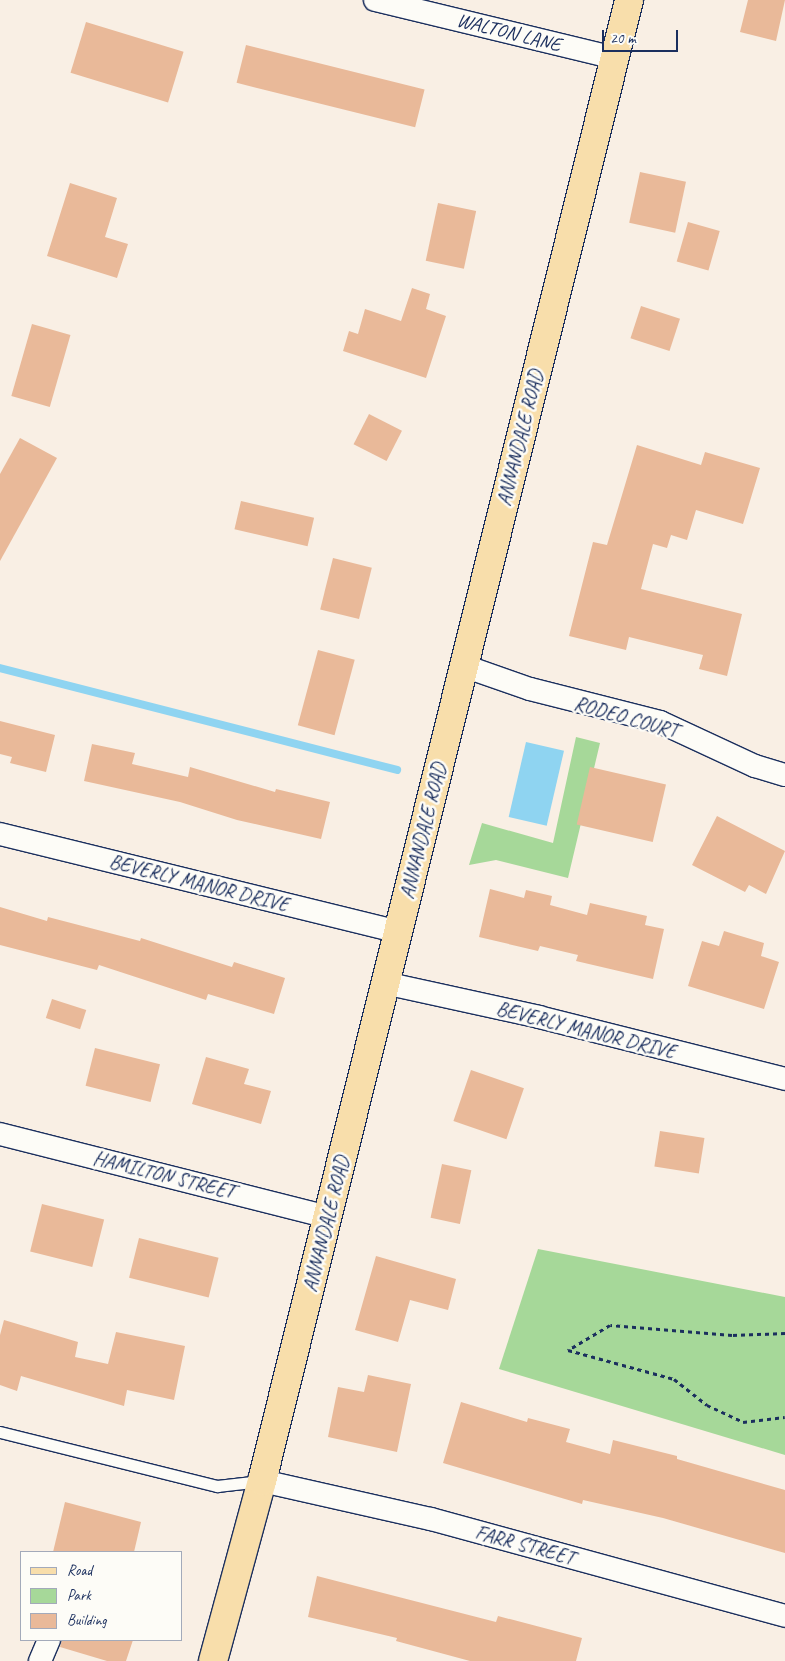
<!DOCTYPE html>
<html>
<head>
<meta charset="utf-8">
<style>
	body { margin:0 }
	#map { position:relative; width:785px; height:1661px; overflow:hidden; background:#f9efe4; font-family:Caveat,sans-serif }
	div>[style] { position:absolute }
	.green>* { inset:0; background:#a6d899 }
	.water>* { inset:0; background:#8fd4f1; transform-origin:0 0 }
	.stream>* { height:8px; margin:-4px; padding:0 4px; transform-origin:4px; border-radius:4px; background:#8fd4f1 }
	.building>* { inset:0; background:#e9b999; transform-origin:0 0 }
	.path>* { height:3px; margin-top:-1.5px; transform-origin:0; background:repeating-linear-gradient(90deg,#1b2f5e 0 4px,transparent 0 8px) }
	.roads { filter:drop-shadow(1px 0 #1b2f5e) drop-shadow(-1px 0 #1b2f5e) drop-shadow(0 1px #1b2f5e) drop-shadow(0 -1px #1b2f5e) }
	.lane>* { height:11px; margin:-5.5px; padding:0 5.5px; transform-origin:5.5px; border-radius:5.5px; background:#fdfcf7 }
	.street>* { height:22px; margin:-11px; padding:0 11px; transform-origin:11px; border-radius:11px; background:#fdfcf7 }
	.primary>* { height:28px; margin:-14px; padding:0 14px; transform-origin:14px; border-radius:14px; background:#f8deab }
	span { translate:-50% -50%; white-space:nowrap; text-align:center; line-height:1.15; -webkit-text-stroke:5px #fdfcf7; paint-order:stroke }
	.street-label { font-size:20px; color:#1b2f5e }
	.legend { position:absolute; left:20px; top:1551px; width:162px; height:90px; box-sizing:border-box; background:#fdfcf7; border:1px solid #a3aaba; margin:0; padding:6px 9px; list-style:none; font-size:15px; color:#1b2f5e }
	.legend li { display:flex; align-items:center; gap:10px; height:25px }
	.legend b { width:25px; border:1px solid #a3aaba }
	.scale { position:absolute; left:602px; top:30px; width:76px; height:22px; box-sizing:border-box; border:2px solid #1b2f5e; border-top:0; padding-left:6px; font-size:15px; line-height:18px; white-space:nowrap; color:#1b2f5e; -webkit-text-stroke:4px #fdfcf7; paint-order:stroke }
</style>
</head>
<body>
<div id="map">
	<div class="green">
		<i style="clip-path:polygon(576px 737px,600px 743px,568px 878px,496px 860px,469px 865px,482px 823px,553px 843px)"></i>
		<i style="clip-path:polygon(538px 1249px,785px 1297px,785px 1455px,499px 1369px)"></i>
	</div>
	<div class="water">
		<i style="left:526px;top:742px;width:39px;height:77px;rotate:13deg"></i>
	</div>
	<div class="stream">
		<i style="left:0;top:668px;width:410px;rotate:14.4deg"></i>
	</div>
	<div class="building">
		<i style="clip-path:polygon(748px 0,785px 0,776px 41px,740px 32px)"></i>
		<i style="left:86px;top:22px;width:102px;height:53px;rotate:17deg"></i>
		<i style="left:246px;top:45px;width:184px;height:39px;rotate:14deg"></i>
		<i style="left:640px;top:172px;width:47px;height:52px;rotate:12deg"></i>
		<i style="clip-path:polygon(70px 183px,117px 198px,105px 237px,128px 244px,117px 278px,47px 256px)"></i>
		<i style="left:438px;top:203px;width:39px;height:59px;rotate:12deg"></i>
		<i style="left:688px;top:222px;width:33px;height:41px;rotate:16deg"></i>
		<i style="clip-path:polygon(412px 288px,430px 294px,426px 309px,446px 316px,426px 378px,343px 351px,349px 331px,358px 334px,365px 309px,401px 321px)"></i>
		<i style="left:641px;top:306px;width:41px;height:34px;rotate:18deg"></i>
		<i style="left:32px;top:324px;width:40px;height:75px;rotate:16deg"></i>
		<i style="left:369px;top:414px;width:37px;height:34px;rotate:27deg"></i>
		<i style="clip-path:polygon(20px 438px,57px 458px,0 561px,0 474px)"></i>
		<i style="clip-path:polygon(637px 445px,701px 465px,705px 452px,760px 468px,743px 524px,696px 510px,687px 540px,671px 535px,667px 548px,653px 544px,641px 589px,742px 614px,727px 676px,699px 669px,703px 655px,629px 637px,626px 650px,569px 636px,593px 542px,607px 545px)"></i>
		<i style="left:241px;top:501px;width:75px;height:29px;rotate:13deg"></i>
		<i style="left:333px;top:558px;width:40px;height:53px;rotate:14deg"></i>
		<i style="left:318px;top:650px;width:38px;height:78px;rotate:15deg"></i>
		<i style="clip-path:polygon(0 721px,55px 735px,46px 772px,10px 763px,12px 757px,0 754px)"></i>
		<i style="clip-path:polygon(92px 744px,135px 753px,132px 764px,188px 777px,190px 767px,275px 792px,276px 789px,330px 802px,321px 839px,237px 820px,180px 802px,84px 781px)"></i>
		<i style="left:590px;top:767px;width:78px;height:59px;rotate:13deg"></i>
		<i style="clip-path:polygon(717px 816px,785px 851px,766px 894px,749px 885px,745px 892px,692px 865px)"></i>
		<i style="clip-path:polygon(490px 889px,524px 898px,526px 890px,552px 896px,550px 905px,587px 915px,590px 903px,647px 916px,645px 925px,664px 929px,653px 979px,576px 961px,578px 955px,540px 946px,538px 951px,479px 937px)"></i>
		<i style="clip-path:polygon(0 907px,47px 921px,48px 917px,140px 941px,141px 938px,232px 967px,234px 962px,285px 978px,274px 1014px,208px 994px,206px 1000px,99px 965px,97px 970px,0 945px)"></i>
		<i style="clip-path:polygon(724px 931px,764px 943px,761px 956px,779px 962px,764px 1009px,688px 986px,702px 941px,719px 946px)"></i>
		<i style="left:52px;top:999px;width:36px;height:20px;rotate:18deg"></i>
		<i style="left:95px;top:1048px;width:67px;height:39px;rotate:14deg"></i>
		<i style="clip-path:polygon(206px 1057px,249px 1069px,244px 1084px,271px 1091px,261px 1124px,192px 1104px)"></i>
		<i style="left:471px;top:1070px;width:56px;height:54px;rotate:19deg"></i>
		<i style="left:660px;top:1131px;width:45px;height:36px;rotate:9deg"></i>
		<i style="left:442px;top:1164px;width:30px;height:55px;rotate:12deg"></i>
		<i style="left:42px;top:1204px;width:64px;height:49px;rotate:14deg"></i>
		<i style="left:139px;top:1238px;width:82px;height:41px;rotate:14deg"></i>
		<i style="clip-path:polygon(376px 1256px,456px 1279px,448px 1310px,410px 1300px,398px 1342px,355px 1330px)"></i>
		<i style="clip-path:polygon(4px 1320px,78px 1342px,75px 1357px,108px 1364px,116px 1332px,185px 1346px,174px 1400px,127px 1390px,124px 1406px,21px 1376px,17px 1391px,0 1385px,0 1335px)"></i>
		<i style="clip-path:polygon(368px 1375px,411px 1384px,397px 1452px,328px 1437px,338px 1387px,364px 1392px)"></i>
		<i style="clip-path:polygon(461px 1402px,527px 1422px,528px 1418px,570px 1429px,566px 1442px,610px 1454px,613px 1440px,677px 1456px,677px 1459px,785px 1490px,785px 1553px,663px 1518px,583px 1500px,582px 1504px,443px 1463px)"></i>
		<i style="clip-path:polygon(65px 1502px,141px 1522px,134px 1552px,53px 1552px)"></i>
		<i style="clip-path:polygon(317px 1576px,496px 1622px,498px 1616px,582px 1638px,576px 1661px,470px 1661px,396px 1641px,397px 1638px,308px 1617px)"></i>
		<i style="clip-path:polygon(62px 1640px,133px 1640px,126px 1661px,107px 1661px,60px 1647px)"></i>
	</div>
	<div class="path">
		<i style="left:785px;top:1333px;width:53px;rotate:177.8deg"></i>
		<i style="left:732px;top:1335px;width:122px;rotate:-175.3deg"></i>
		<i style="left:610px;top:1325px;width:49px;rotate:149.2deg"></i>
		<i style="left:568px;top:1350px;width:110px;rotate:15.3deg"></i>
		<i style="left:674px;top:1379px;width:42px;rotate:38.2deg"></i>
		<i style="left:707px;top:1405px;width:40px;rotate:25deg"></i>
		<i style="left:743px;top:1422px;width:42px;rotate:-6.8deg"></i>
	</div>
	<div class="roads">
		<div class="lane">
			<i style="left:0;top:1432px;width:224px;rotate:14deg"></i>
			<i style="left:217px;top:1486px;width:44px;rotate:-6.5deg"></i>
		</div>
		<div class="street">
			<i style="left:375px;top:0;width:246px;rotate:13.6deg"></i>
			<i style="left:464px;top:666px;width:70px;rotate:19.2deg"></i>
			<i style="left:530px;top:689px;width:134px;rotate:14.2deg"></i>
			<i style="left:660px;top:722px;width:105px;rotate:24.9deg"></i>
			<i style="left:755px;top:766px;width:31px;rotate:17deg"></i>
			<i style="left:0;top:834px;width:410px;rotate:13.8deg"></i>
			<i style="left:385px;top:983px;width:158px;rotate:12.4deg"></i>
			<i style="left:539px;top:1017px;width:254px;rotate:14.1deg"></i>
			<i style="left:0;top:1134px;width:337px;rotate:14.2deg"></i>
			<i style="left:262px;top:1481px;width:173px;rotate:12.7deg"></i>
			<i style="left:431px;top:1519px;width:367px;rotate:15.3deg"></i>
			<i style="left:40px;top:1661px;width:23px;rotate:-67deg"></i>
		</div>
		<div class="primary">
			<i style="left:213px;top:1661px;width:187px;rotate:-74.8deg"></i>
			<i style="left:262px;top:1481px;width:1526px;rotate:-76.08deg"></i>
		</div>
	</div>
	<div class="street-label">
		<span style="left:509px;top:32px;rotate:14deg">WALTON LANE</span>
		<span style="left:520px;top:438px;rotate:-76deg">ANNANDALE ROAD</span>
		<span style="left:626px;top:717px;rotate:16deg">RODEO COURT</span>
		<span style="left:423px;top:831px;rotate:-76deg">ANNANDALE ROAD</span>
		<span style="left:199px;top:883px;rotate:14deg">BEVERLY MANOR DRIVE</span>
		<span style="left:586px;top:1030px;rotate:14deg">BEVERLY MANOR DRIVE</span>
		<span style="left:164px;top:1175px;rotate:14deg">HAMILTON STREET</span>
		<span style="left:326px;top:1224px;rotate:-76deg">ANNANDALE ROAD</span>
		<span style="left:525px;top:1545px;rotate:15deg">FARR STREET</span>
	</div>
	<ul class="legend">
	<li><b style="height:6px;background:#f8deab"></b>Road</li>
	<li><b style="height:14px;background:#a6d899"></b>Park</li>
	<li><b style="height:14px;background:#e9b999"></b>Building</li>
	</ul>
	<div class="scale">20 m</div>
</div>
</body>
</html>
